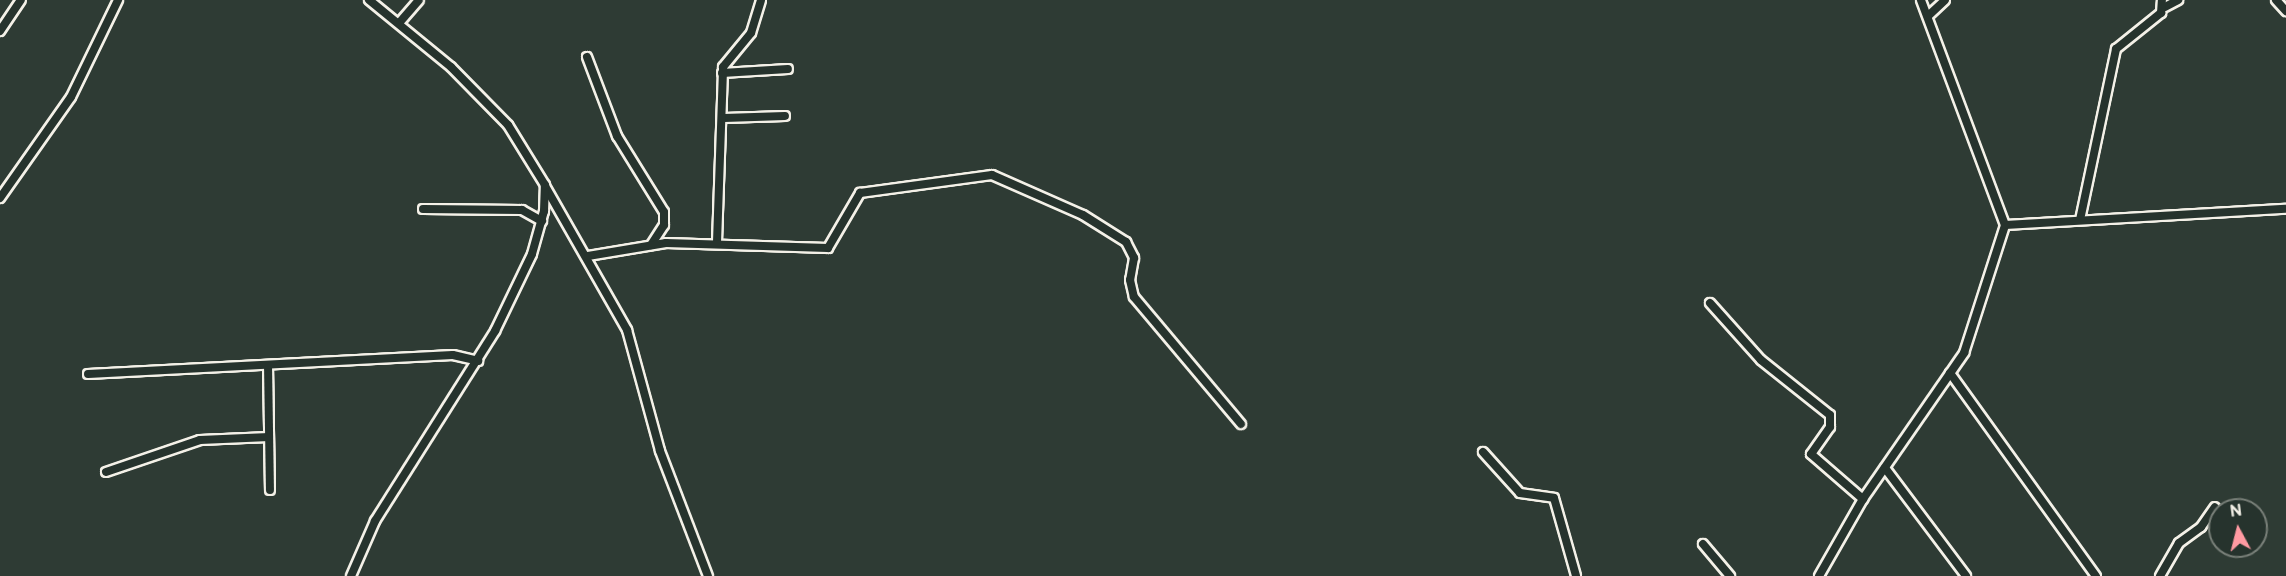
<!DOCTYPE html>
<html>
<head>
<meta charset="utf-8">
<style>
	body { margin:0 }
	#map { position:relative; width:2286px; height:576px; overflow:hidden; background:#2e3b34; font-family:"Balsamiq Sans",sans-serif }
	div>[style] { position:absolute }
	.roads { filter:drop-shadow(2px 0 #f4f1e8) drop-shadow(-2px 0 #f4f1e8) drop-shadow(0 2px #f4f1e8) drop-shadow(0 -2px #f4f1e8) }
	.minor>* { height:8px; margin:-4px; padding:0 4px; transform-origin:4px; border-radius:4px; background:#26332d }
	span { translate:-50% -50%; white-space:nowrap; text-align:center; line-height:1.15; -webkit-text-stroke:4.5px #26332d; paint-order:stroke }
	.north { position:absolute; left:2208px; top:498px; width:60px; height:60px; box-sizing:border-box; background:#26332d; border:2px solid #787f78; border-radius:50%; rotate:353deg; font-size:16px; font-weight:700; line-height:24px; text-align:center; color:#f4f1e8 }
	.north::after { content:''; display:block; margin:auto; width:21px; height:27px; background:#ff9aa2; clip-path:polygon(50% 0,100% 100%,50% 72%,0 100%) }
</style>
</head>
<body>
<div id="map">
	<div class="roads">
		<div class="minor">
			<i style="left:2276px;top:0;width:15px;rotate:48deg"></i>
			<i style="left:2165px;top:7px;width:15px;rotate:-28deg"></i>
			<i style="left:1928px;top:16px;width:23px;rotate:-43deg"></i>
			<i style="left:399px;top:23px;width:30px;rotate:-49deg"></i>
			<i style="left:0;top:31px;width:37px;rotate:-56deg"></i>
			<i style="left:587px;top:57px;width:85px;rotate:69.2deg"></i>
			<i style="left:617px;top:136px;width:89px;rotate:58.3deg"></i>
			<i style="left:664px;top:212px;width:13px;rotate:90deg"></i>
			<i style="left:664px;top:225px;width:24px;rotate:123deg"></i>
			<i style="left:722px;top:73px;width:66px;rotate:-3.5deg"></i>
			<i style="left:724px;top:118px;width:61px;rotate:-1.9deg"></i>
			<i style="left:545px;top:186px;width:166px;rotate:60.3deg"></i>
			<i style="left:627px;top:330px;width:125px;rotate:74.7deg"></i>
			<i style="left:660px;top:451px;width:134px;rotate:69deg"></i>
			<i style="left:0;top:198px;width:123px;rotate:-54.9deg"></i>
			<i style="left:71px;top:97px;width:108px;rotate:-64.1deg"></i>
			<i style="left:423px;top:209px;width:99px;rotate:0.6deg"></i>
			<i style="left:522px;top:210px;width:23px;rotate:29deg"></i>
			<i style="left:2080px;top:220px;width:175px;rotate:-78.1deg"></i>
			<i style="left:2116px;top:49px;width:58px;rotate:-38.7deg"></i>
			<i style="left:2161px;top:13px;width:13px;rotate:-86deg"></i>
			<i style="left:2005px;top:225px;width:281px;rotate:-3.3deg"></i>
			<i style="left:717px;top:242px;width:175px;rotate:-88deg"></i>
			<i style="left:723px;top:67px;width:44px;rotate:-50.5deg"></i>
			<i style="left:751px;top:33px;width:34px;rotate:-73deg"></i>
			<i style="left:588px;top:256px;width:79px;rotate:-9.5deg"></i>
			<i style="left:666px;top:243px;width:162px;rotate:1.8deg"></i>
			<i style="left:828px;top:248px;width:64px;rotate:-59.8deg"></i>
			<i style="left:860px;top:193px;width:133px;rotate:-7.8deg"></i>
			<i style="left:992px;top:175px;width:99px;rotate:23.7deg"></i>
			<i style="left:1083px;top:215px;width:51px;rotate:32.1deg"></i>
			<i style="left:1126px;top:242px;width:18px;rotate:63deg"></i>
			<i style="left:1134px;top:258px;width:22px;rotate:100deg"></i>
			<i style="left:1130px;top:280px;width:17px;rotate:77deg"></i>
			<i style="left:1134px;top:297px;width:166px;rotate:49.9deg"></i>
			<i style="left:1710px;top:303px;width:76px;rotate:48.2deg"></i>
			<i style="left:1761px;top:360px;width:88px;rotate:38.6deg"></i>
			<i style="left:1830px;top:415px;width:12px;rotate:90deg"></i>
			<i style="left:1830px;top:427px;width:33px;rotate:125deg"></i>
			<i style="left:1811px;top:454px;width:69px;rotate:40.9deg"></i>
			<i style="left:268px;top:365px;width:125px;rotate:89.1deg"></i>
			<i style="left:1950px;top:373px;width:250px;rotate:54.3deg"></i>
			<i style="left:88px;top:374px;width:365px;rotate:-3deg"></i>
			<i style="left:453px;top:355px;width:26px;rotate:13deg"></i>
			<i style="left:1483px;top:452px;width:55px;rotate:47.9deg"></i>
			<i style="left:1520px;top:493px;width:34px;rotate:8deg"></i>
			<i style="left:1554px;top:498px;width:81px;rotate:74.2deg"></i>
			<i style="left:1885px;top:468px;width:135px;rotate:53.1deg"></i>
			<i style="left:106px;top:472px;width:99px;rotate:-18.8deg"></i>
			<i style="left:200px;top:440px;width:69px;rotate:-2.5deg"></i>
			<i style="left:1703px;top:544px;width:42px;rotate:49.8deg"></i>
			<i style="left:351px;top:576px;width:60px;rotate:-66.4deg"></i>
			<i style="left:375px;top:521px;width:225px;rotate:-57.7deg"></i>
			<i style="left:495px;top:331px;width:85px;rotate:-64.3deg"></i>
			<i style="left:532px;top:254px;width:45px;rotate:-74.4deg"></i>
			<i style="left:544px;top:211px;width:26px;rotate:-88deg"></i>
			<i style="left:545px;top:185px;width:70px;rotate:-121.7deg"></i>
			<i style="left:508px;top:125px;width:81px;rotate:-134.5deg"></i>
			<i style="left:451px;top:67px;width:106px;rotate:-140.7deg"></i>
			<i style="left:1819px;top:576px;width:89px;rotate:-60.3deg"></i>
			<i style="left:1863px;top:499px;width:178px;rotate:-55.3deg"></i>
			<i style="left:1964px;top:353px;width:134px;rotate:-72.2deg"></i>
			<i style="left:2005px;top:225px;width:240px;rotate:-110.5deg"></i>
			<i style="left:2160px;top:576px;width:38px;rotate:-60deg"></i>
			<i style="left:2179px;top:543px;width:27px;rotate:-36deg"></i>
			<i style="left:2201px;top:527px;width:24px;rotate:-55deg"></i>
		</div>
	</div>
	<div class="north">N</div>
</div>
</body>
</html>
